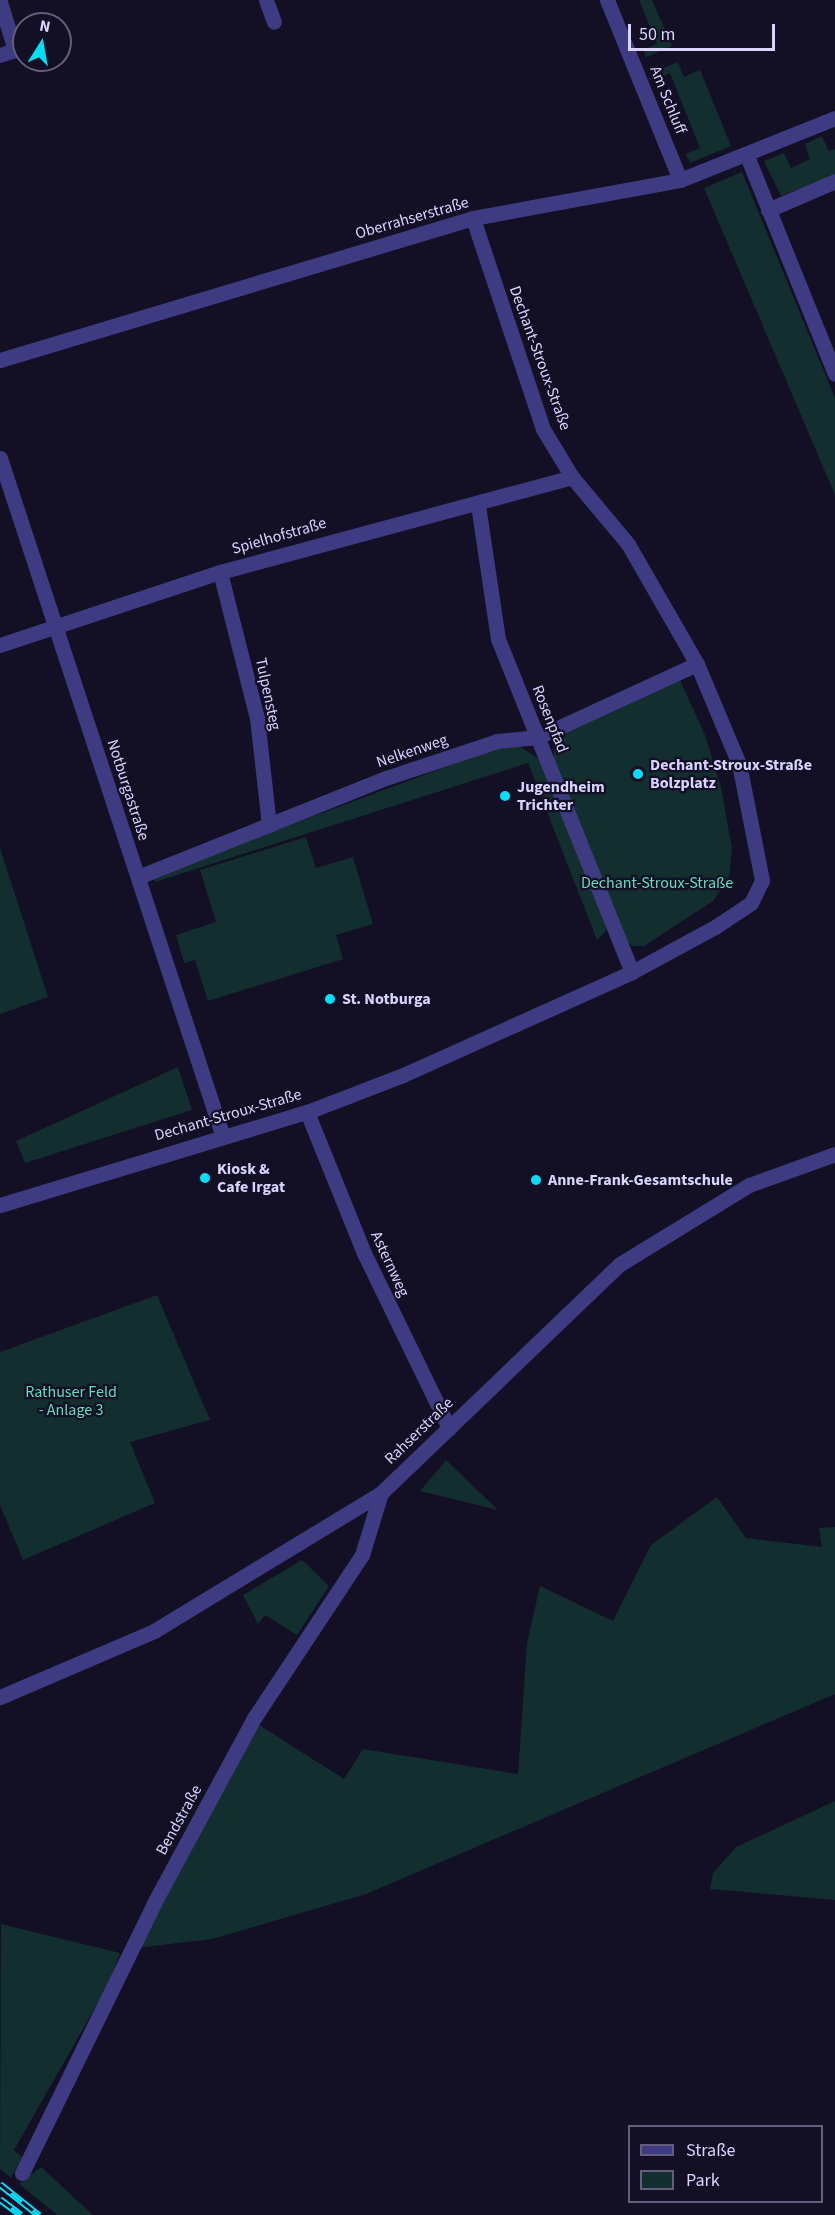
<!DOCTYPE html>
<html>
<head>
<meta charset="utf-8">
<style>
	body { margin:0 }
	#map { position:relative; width:835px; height:2215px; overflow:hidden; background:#130f24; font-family:"Source Sans 3",sans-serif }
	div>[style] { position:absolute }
	.green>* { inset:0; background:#122e2e }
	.minor>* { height:15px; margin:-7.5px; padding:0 7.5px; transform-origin:7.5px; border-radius:7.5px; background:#3e3b82 }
	.rail>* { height:7px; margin-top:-3.5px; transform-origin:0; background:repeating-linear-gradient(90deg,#130f24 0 14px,#06def8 0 28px); box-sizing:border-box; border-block:2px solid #06def8 }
	.dots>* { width:16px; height:16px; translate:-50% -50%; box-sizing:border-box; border:3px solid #130f24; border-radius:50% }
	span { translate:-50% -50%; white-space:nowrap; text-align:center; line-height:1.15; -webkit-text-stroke:4.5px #130f24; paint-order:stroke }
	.street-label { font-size:16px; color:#d9d4fe }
	.poi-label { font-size:16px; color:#d9d4fe; font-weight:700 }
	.left { translate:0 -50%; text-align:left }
	.park-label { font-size:16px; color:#61ddbf }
	.legend { position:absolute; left:628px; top:2125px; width:195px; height:78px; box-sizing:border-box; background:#130f24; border:2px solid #625e7b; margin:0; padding:8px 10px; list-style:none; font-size:18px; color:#d9d4fe }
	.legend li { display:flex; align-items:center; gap:12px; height:30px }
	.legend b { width:30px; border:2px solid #625e7b }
	.north { position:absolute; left:12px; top:12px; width:60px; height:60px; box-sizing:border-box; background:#130f24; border:2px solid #625e7b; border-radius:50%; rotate:11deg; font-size:16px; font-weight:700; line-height:24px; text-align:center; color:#d9d4fe }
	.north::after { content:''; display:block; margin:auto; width:21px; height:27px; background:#06def8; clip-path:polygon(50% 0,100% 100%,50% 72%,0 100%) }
	.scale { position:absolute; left:628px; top:24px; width:147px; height:27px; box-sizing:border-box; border:3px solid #d9d4fe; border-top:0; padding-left:8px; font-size:18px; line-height:21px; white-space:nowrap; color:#d9d4fe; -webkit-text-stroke:4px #130f24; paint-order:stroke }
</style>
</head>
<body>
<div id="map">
	<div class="green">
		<i style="clip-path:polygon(639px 0,652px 0,672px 46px,646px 57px,643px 50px,657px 44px)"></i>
		<i style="clip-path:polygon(678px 62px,684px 77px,700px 70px,731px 146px,690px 163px,686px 154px,700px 148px,670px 73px,655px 80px,652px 73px)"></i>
		<i style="clip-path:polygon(822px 136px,829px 151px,835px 149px,835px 175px,781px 196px,764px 161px,784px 153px,791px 168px,810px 159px,805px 144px)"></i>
		<i style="clip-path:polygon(742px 172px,835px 398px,835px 495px,704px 188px)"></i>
		<i style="clip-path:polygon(679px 678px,705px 735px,721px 787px,732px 849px,729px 878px,713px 901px,644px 946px,632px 946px,624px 938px,554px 761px,554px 745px,568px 729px)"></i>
		<i style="clip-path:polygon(499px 747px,521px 747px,540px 760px,605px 917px,606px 931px,597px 940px,528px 763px,155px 882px,154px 878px,210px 855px)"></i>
		<i style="clip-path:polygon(306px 837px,316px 868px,353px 857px,373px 924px,336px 935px,343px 959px,208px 1001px,195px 960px,184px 963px,176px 935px,216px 922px,200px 870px)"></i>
		<i style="clip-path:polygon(0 848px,48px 997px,0 1014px)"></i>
		<i style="clip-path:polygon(178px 1067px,192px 1110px,25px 1163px,16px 1141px)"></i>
		<i style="clip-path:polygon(157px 1295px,210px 1420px,130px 1442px,155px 1503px,23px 1560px,0 1505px,0 1352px)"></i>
		<i style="clip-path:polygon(446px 1460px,498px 1510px,420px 1491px)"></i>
		<i style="clip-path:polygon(717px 1497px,746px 1538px,822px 1547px,819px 1528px,835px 1527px,835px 1694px,366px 1894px,212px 1939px,136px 1948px,256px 1723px,344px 1779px,363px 1749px,518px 1774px,527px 1643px,540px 1586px,613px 1621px,651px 1545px)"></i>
		<i style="clip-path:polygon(302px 1560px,329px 1586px,297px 1635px,265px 1615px,258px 1624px,243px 1595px)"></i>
		<i style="clip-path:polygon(835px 1801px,835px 1900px,710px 1889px,713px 1873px,736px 1847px)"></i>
		<i style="clip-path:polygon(1px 1924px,120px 1953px,108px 1985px,14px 2150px,22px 2157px,11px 2178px,0 2169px)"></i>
		<i style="clip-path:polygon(41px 2167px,93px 2215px,57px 2215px,19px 2184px)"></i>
	</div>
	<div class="minor">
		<i style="left:266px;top:0;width:23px;rotate:70deg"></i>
		<i style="left:607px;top:0;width:194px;rotate:67.9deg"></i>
		<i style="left:0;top:2px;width:50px;rotate:72.6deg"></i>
		<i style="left:15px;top:50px;width:16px;rotate:162deg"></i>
		<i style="left:747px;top:156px;width:235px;rotate:68deg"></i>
		<i style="left:768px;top:210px;width:73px;rotate:-23.4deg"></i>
		<i style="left:0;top:360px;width:494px;rotate:-16.7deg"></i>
		<i style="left:473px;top:218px;width:210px;rotate:-10.4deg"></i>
		<i style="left:680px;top:180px;width:167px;rotate:-21.8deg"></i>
		<i style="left:0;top:458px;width:712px;rotate:71.82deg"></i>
		<i style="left:478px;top:505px;width:135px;rotate:81.5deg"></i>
		<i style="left:498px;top:639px;width:359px;rotate:68.1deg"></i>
		<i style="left:220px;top:572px;width:151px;rotate:75.8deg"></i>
		<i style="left:257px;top:718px;width:108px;rotate:83.6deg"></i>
		<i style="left:0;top:645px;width:232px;rotate:-18.4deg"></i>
		<i style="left:220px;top:572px;width:365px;rotate:-15.1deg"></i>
		<i style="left:138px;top:877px;width:267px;rotate:-21.8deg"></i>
		<i style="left:386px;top:778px;width:117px;rotate:-18.4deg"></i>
		<i style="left:497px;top:741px;width:41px;rotate:-5.6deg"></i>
		<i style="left:538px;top:737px;width:175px;rotate:-24.7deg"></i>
		<i style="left:307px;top:1112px;width:152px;rotate:68deg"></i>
		<i style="left:364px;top:1253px;width:195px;rotate:64.1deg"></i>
		<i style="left:0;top:1205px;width:321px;rotate:-16.9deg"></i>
		<i style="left:307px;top:1112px;width:103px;rotate:-21.1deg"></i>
		<i style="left:403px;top:1075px;width:251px;rotate:-24.2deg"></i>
		<i style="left:632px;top:972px;width:94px;rotate:-28.5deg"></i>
		<i style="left:715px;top:927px;width:43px;rotate:-33.7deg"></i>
		<i style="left:751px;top:903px;width:25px;rotate:-64deg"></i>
		<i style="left:762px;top:880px;width:118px;rotate:-101.2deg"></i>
		<i style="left:739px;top:764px;width:108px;rotate:-112.8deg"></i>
		<i style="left:697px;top:664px;width:138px;rotate:-119.9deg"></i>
		<i style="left:628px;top:544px;width:87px;rotate:-129.9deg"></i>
		<i style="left:572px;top:477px;width:56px;rotate:-121.1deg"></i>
		<i style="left:543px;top:429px;width:222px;rotate:-108.4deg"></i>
		<i style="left:0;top:1697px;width:168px;rotate:-23.2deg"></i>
		<i style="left:154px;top:1631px;width:266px;rotate:-31.3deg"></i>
		<i style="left:381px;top:1493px;width:331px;rotate:-43.8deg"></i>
		<i style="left:620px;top:1264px;width:151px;rotate:-31.5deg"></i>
		<i style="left:749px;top:1185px;width:91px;rotate:-19.8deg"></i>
		<i style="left:22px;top:2173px;width:301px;rotate:-63.9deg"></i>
		<i style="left:154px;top:1903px;width:210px;rotate:-61.6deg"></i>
		<i style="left:254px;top:1718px;width:196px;rotate:-56.5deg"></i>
		<i style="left:362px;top:1555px;width:65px;rotate:-73deg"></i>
	</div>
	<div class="rail">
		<i style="left:0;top:2184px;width:50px;rotate:38.5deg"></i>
		<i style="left:0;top:2199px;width:26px;rotate:37deg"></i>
	</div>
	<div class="dots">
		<i style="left:638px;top:774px;background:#06def8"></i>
		<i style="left:505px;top:796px;background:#06def8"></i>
		<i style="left:330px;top:999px;background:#06def8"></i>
		<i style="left:205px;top:1178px;background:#06def8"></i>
		<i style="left:536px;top:1180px;background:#06def8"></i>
	</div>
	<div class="street-label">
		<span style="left:668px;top:100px;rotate:68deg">Am Schluff</span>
		<span style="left:412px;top:218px;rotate:-16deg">Oberrahserstraße</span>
		<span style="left:540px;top:358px;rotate:70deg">Dechant-Stroux-Straße</span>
		<span style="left:279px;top:536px;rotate:-16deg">Spielhofstraße</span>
		<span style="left:268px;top:694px;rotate:78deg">Tulpensteg</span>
		<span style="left:550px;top:719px;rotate:68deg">Rosenpfad</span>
		<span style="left:412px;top:751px;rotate:-19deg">Nelkenweg</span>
		<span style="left:128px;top:790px;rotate:72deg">Notburgastraße</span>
		<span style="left:228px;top:1115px;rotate:-16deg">Dechant-Stroux-Straße</span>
		<span style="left:390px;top:1264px;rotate:65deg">Asternweg</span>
		<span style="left:419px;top:1431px;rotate:-44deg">Rahserstraße</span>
		<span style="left:179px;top:1820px;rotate:-61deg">Bendstraße</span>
	</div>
	<div class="poi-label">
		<span class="left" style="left:650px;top:774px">Dechant-Stroux-Straße<br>Bolzplatz</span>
		<span class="left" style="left:517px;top:796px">Jugendheim<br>Trichter</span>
		<span class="left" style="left:342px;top:999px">St. Notburga</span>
		<span class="left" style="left:217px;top:1178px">Kiosk &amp;<br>Cafe Irgat</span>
		<span class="left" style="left:548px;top:1180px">Anne-Frank-Gesamtschule</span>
	</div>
	<div class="park-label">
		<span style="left:657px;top:883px">Dechant-Stroux-Straße</span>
		<span style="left:71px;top:1401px">Rathuser Feld<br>- Anlage 3</span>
	</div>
	<ul class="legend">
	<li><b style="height:8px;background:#3e3b82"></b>Straße</li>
	<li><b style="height:16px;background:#122e2e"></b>Park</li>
	</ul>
	<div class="north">N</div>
	<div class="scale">50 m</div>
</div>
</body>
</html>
